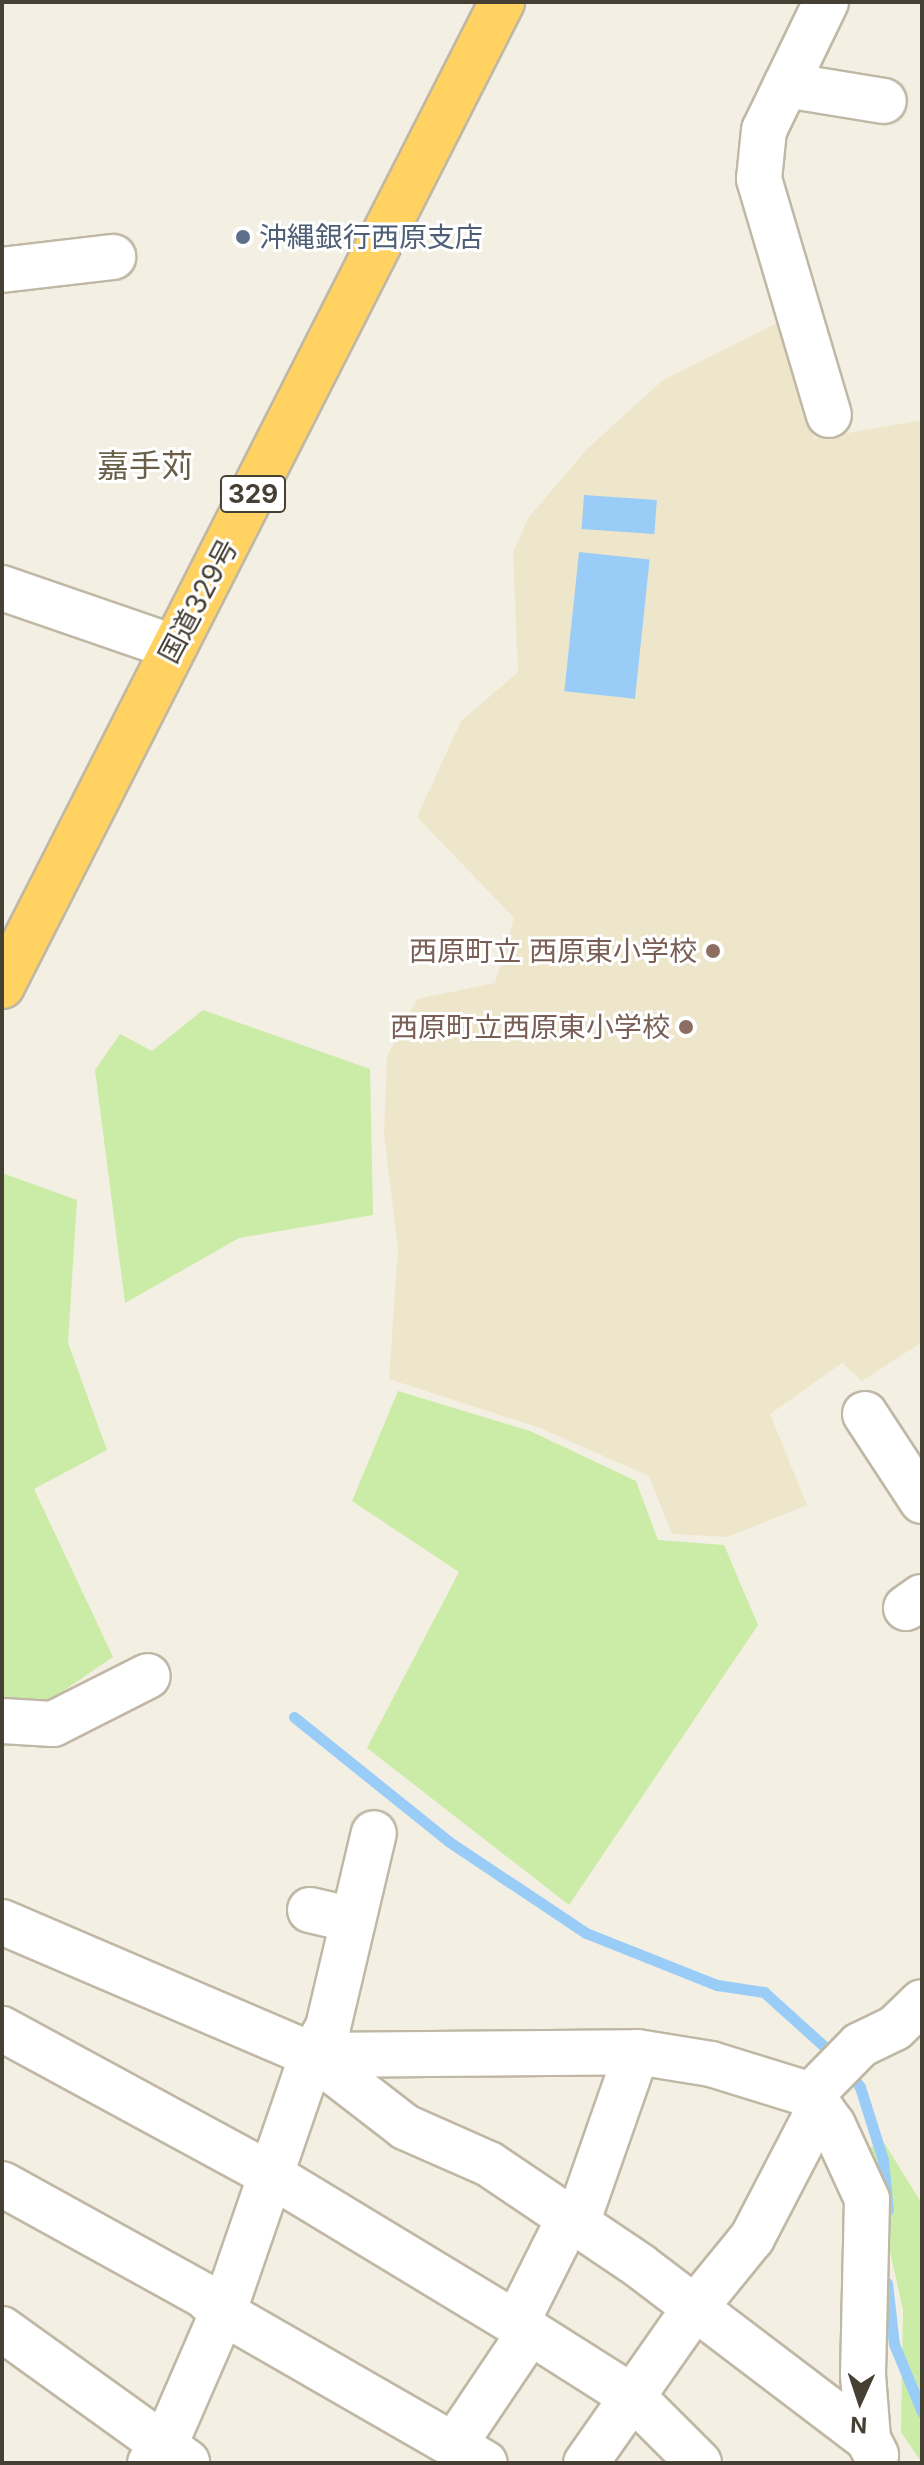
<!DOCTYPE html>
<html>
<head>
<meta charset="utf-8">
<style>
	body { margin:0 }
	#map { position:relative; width:924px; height:2465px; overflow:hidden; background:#f3efe3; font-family:Inter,"Noto Sans JP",sans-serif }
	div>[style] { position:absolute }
	.education>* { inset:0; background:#eee6cb }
	.green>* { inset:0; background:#caeca7 }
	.water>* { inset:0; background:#99ccf7; transform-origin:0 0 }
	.stream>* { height:11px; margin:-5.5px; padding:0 5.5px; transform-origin:5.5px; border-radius:5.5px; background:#99ccf7 }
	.roads { filter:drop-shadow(2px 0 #c0b8a5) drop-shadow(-2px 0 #c0b8a5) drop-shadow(0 2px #c0b8a5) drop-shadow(0 -2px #c0b8a5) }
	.minor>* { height:44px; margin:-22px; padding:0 22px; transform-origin:22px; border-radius:22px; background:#fff }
	.highway>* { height:44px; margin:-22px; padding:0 22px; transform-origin:22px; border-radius:22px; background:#ffd262 }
	.dots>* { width:22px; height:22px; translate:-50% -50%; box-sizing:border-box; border:4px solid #fff; border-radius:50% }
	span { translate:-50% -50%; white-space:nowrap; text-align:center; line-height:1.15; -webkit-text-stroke:6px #fff; paint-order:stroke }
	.shield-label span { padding:2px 6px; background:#fff; border:2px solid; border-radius:6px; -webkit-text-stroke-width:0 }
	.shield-label { font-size:26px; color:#463f33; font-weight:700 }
	.service-label { font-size:28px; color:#4e5e75 }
	.left { translate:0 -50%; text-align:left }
	.street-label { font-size:28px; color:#463f33 }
	.education-label { font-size:28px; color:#785e54 }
	.right { translate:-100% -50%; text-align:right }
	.quarter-label { font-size:32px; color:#6a5e49 }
	.frame { position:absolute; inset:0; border:4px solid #463f33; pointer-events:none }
	.north { position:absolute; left:820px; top:2361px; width:80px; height:80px; -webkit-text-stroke:6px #fff; paint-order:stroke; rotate:183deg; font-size:22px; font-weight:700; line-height:32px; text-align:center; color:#463f33 }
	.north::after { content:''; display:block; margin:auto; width:28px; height:36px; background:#463f33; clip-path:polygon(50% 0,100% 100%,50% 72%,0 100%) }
</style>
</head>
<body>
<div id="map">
	<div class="education">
		<i style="clip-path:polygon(779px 322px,814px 439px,922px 420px,922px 1342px,862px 1381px,842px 1363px,770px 1414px,807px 1505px,727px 1537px,672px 1534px,649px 1476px,540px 1428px,389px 1379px,398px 1250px,384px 1133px,387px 1056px,417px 999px,495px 983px,514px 918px,417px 817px,461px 721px,518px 672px,513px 552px,529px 517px,588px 448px,663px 380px)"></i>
	</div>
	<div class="green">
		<i style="clip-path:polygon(203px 1010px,370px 1069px,373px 1215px,239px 1238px,125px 1303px,95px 1070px,120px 1034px,152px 1051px)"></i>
		<i style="clip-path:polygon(2px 1173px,77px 1200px,68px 1343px,107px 1450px,34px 1489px,113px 1657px,47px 1702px,2px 1699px)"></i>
		<i style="clip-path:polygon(398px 1391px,530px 1431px,636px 1481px,658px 1540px,724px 1545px,758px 1625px,569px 1905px,367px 1748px,459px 1572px,352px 1501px)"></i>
		<i style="clip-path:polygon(885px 2144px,922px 2204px,922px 2463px,901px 2432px,903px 2310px,867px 2148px)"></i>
	</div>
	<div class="water">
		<i style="left:584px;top:495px;width:73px;height:34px;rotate:4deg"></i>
		<i style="left:579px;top:552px;width:71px;height:140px;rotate:6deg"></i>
	</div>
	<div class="stream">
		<i style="left:294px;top:1717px;width:198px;rotate:38.8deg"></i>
		<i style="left:448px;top:1841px;width:166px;rotate:33.7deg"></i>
		<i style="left:586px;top:1933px;width:141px;rotate:21.7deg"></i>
		<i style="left:717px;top:1985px;width:48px;rotate:8.5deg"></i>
		<i style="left:764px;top:1992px;width:98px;rotate:42.1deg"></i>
		<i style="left:848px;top:2071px;width:20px;rotate:53deg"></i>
		<i style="left:860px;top:2087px;width:77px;rotate:72.5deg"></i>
		<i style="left:883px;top:2160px;width:50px;rotate:84.3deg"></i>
		<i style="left:887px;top:2283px;width:61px;rotate:83.5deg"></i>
		<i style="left:894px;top:2344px;width:74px;rotate:67.6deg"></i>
	</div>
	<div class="roads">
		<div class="minor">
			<i style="left:826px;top:2px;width:142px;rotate:115.8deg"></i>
			<i style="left:764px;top:130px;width:49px;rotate:95.8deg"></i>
			<i style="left:759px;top:179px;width:246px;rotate:73.5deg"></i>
			<i style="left:786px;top:85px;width:99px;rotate:9.3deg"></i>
			<i style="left:2px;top:270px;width:112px;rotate:-6.7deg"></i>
			<i style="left:2px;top:588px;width:181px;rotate:19deg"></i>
			<i style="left:865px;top:1414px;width:104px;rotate:56.8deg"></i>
			<i style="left:906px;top:1608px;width:19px;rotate:-35deg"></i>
			<i style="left:2px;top:1721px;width:51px;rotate:3.4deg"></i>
			<i style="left:53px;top:1724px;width:106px;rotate:-26.8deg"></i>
			<i style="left:310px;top:1910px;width:44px;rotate:13.1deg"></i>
			<i style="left:2px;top:1922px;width:337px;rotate:23.2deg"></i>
			<i style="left:312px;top:2055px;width:118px;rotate:37.7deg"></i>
			<i style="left:405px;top:2127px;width:92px;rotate:23.8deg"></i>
			<i style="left:489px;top:2164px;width:182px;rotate:34deg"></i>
			<i style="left:640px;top:2266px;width:286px;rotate:37.2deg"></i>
			<i style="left:2px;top:2029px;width:306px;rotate:28.5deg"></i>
			<i style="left:271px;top:2175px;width:303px;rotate:31.2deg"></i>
			<i style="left:530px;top:2332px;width:123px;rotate:32.4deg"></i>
			<i style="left:634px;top:2398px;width:92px;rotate:45deg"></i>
			<i style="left:312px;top:2055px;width:325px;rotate:-0.5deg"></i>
			<i style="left:637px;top:2052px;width:75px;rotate:9.2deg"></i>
			<i style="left:711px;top:2064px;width:105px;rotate:17.2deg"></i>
			<i style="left:811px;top:2095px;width:37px;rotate:54deg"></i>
			<i style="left:833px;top:2125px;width:81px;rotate:65.3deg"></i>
			<i style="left:867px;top:2199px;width:176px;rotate:91.3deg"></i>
			<i style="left:863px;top:2375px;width:64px;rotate:85.5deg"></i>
			<i style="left:868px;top:2439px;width:18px;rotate:63deg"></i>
			<i style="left:811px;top:2095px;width:70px;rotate:-45.6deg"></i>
			<i style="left:860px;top:2045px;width:39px;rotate:-26deg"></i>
			<i style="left:895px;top:2028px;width:37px;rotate:-44deg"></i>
			<i style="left:2px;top:2184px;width:230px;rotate:28.9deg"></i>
			<i style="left:203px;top:2295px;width:25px;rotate:42deg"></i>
			<i style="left:222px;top:2312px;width:303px;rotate:29.9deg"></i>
			<i style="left:576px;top:2226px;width:184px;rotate:-70.7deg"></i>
			<i style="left:516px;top:2324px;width:116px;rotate:-63.4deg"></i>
			<i style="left:2px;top:2329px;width:228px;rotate:35.7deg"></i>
			<i style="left:456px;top:2442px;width:133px;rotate:-56.1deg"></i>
			<i style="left:150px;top:2463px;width:21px;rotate:-49deg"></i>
			<i style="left:164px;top:2447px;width:158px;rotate:-66.5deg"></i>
			<i style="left:227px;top:2302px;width:261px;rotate:-71deg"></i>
			<i style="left:312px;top:2055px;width:32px;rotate:-60deg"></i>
			<i style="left:328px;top:2027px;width:199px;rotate:-76.7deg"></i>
			<i style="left:586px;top:2463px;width:188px;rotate:-55deg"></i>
			<i style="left:694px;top:2309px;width:92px;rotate:-50.8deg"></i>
			<i style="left:752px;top:2238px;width:148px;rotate:-62.6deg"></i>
		</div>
		<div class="highway">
			<i style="left:2px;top:986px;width:1104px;rotate:-63.06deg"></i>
		</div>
	</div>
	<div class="dots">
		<i style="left:243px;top:237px;background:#5c6f8a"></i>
		<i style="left:713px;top:951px;background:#8d6e63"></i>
		<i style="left:686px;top:1027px;background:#8d6e63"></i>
	</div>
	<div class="shield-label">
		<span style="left:253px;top:494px">329</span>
	</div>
	<div class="service-label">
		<span class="left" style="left:259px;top:237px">沖縄銀行西原支店</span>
	</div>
	<div class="street-label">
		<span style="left:198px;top:601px;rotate:-62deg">国道329号</span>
	</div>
	<div class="education-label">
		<span class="right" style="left:697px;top:951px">西原町立 西原東小学校</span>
		<span class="right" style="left:670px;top:1027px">西原町立西原東小学校</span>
	</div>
	<div class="quarter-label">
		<span style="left:145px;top:466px">嘉手苅</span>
	</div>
	<div class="frame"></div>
	<div class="north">N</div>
</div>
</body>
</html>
